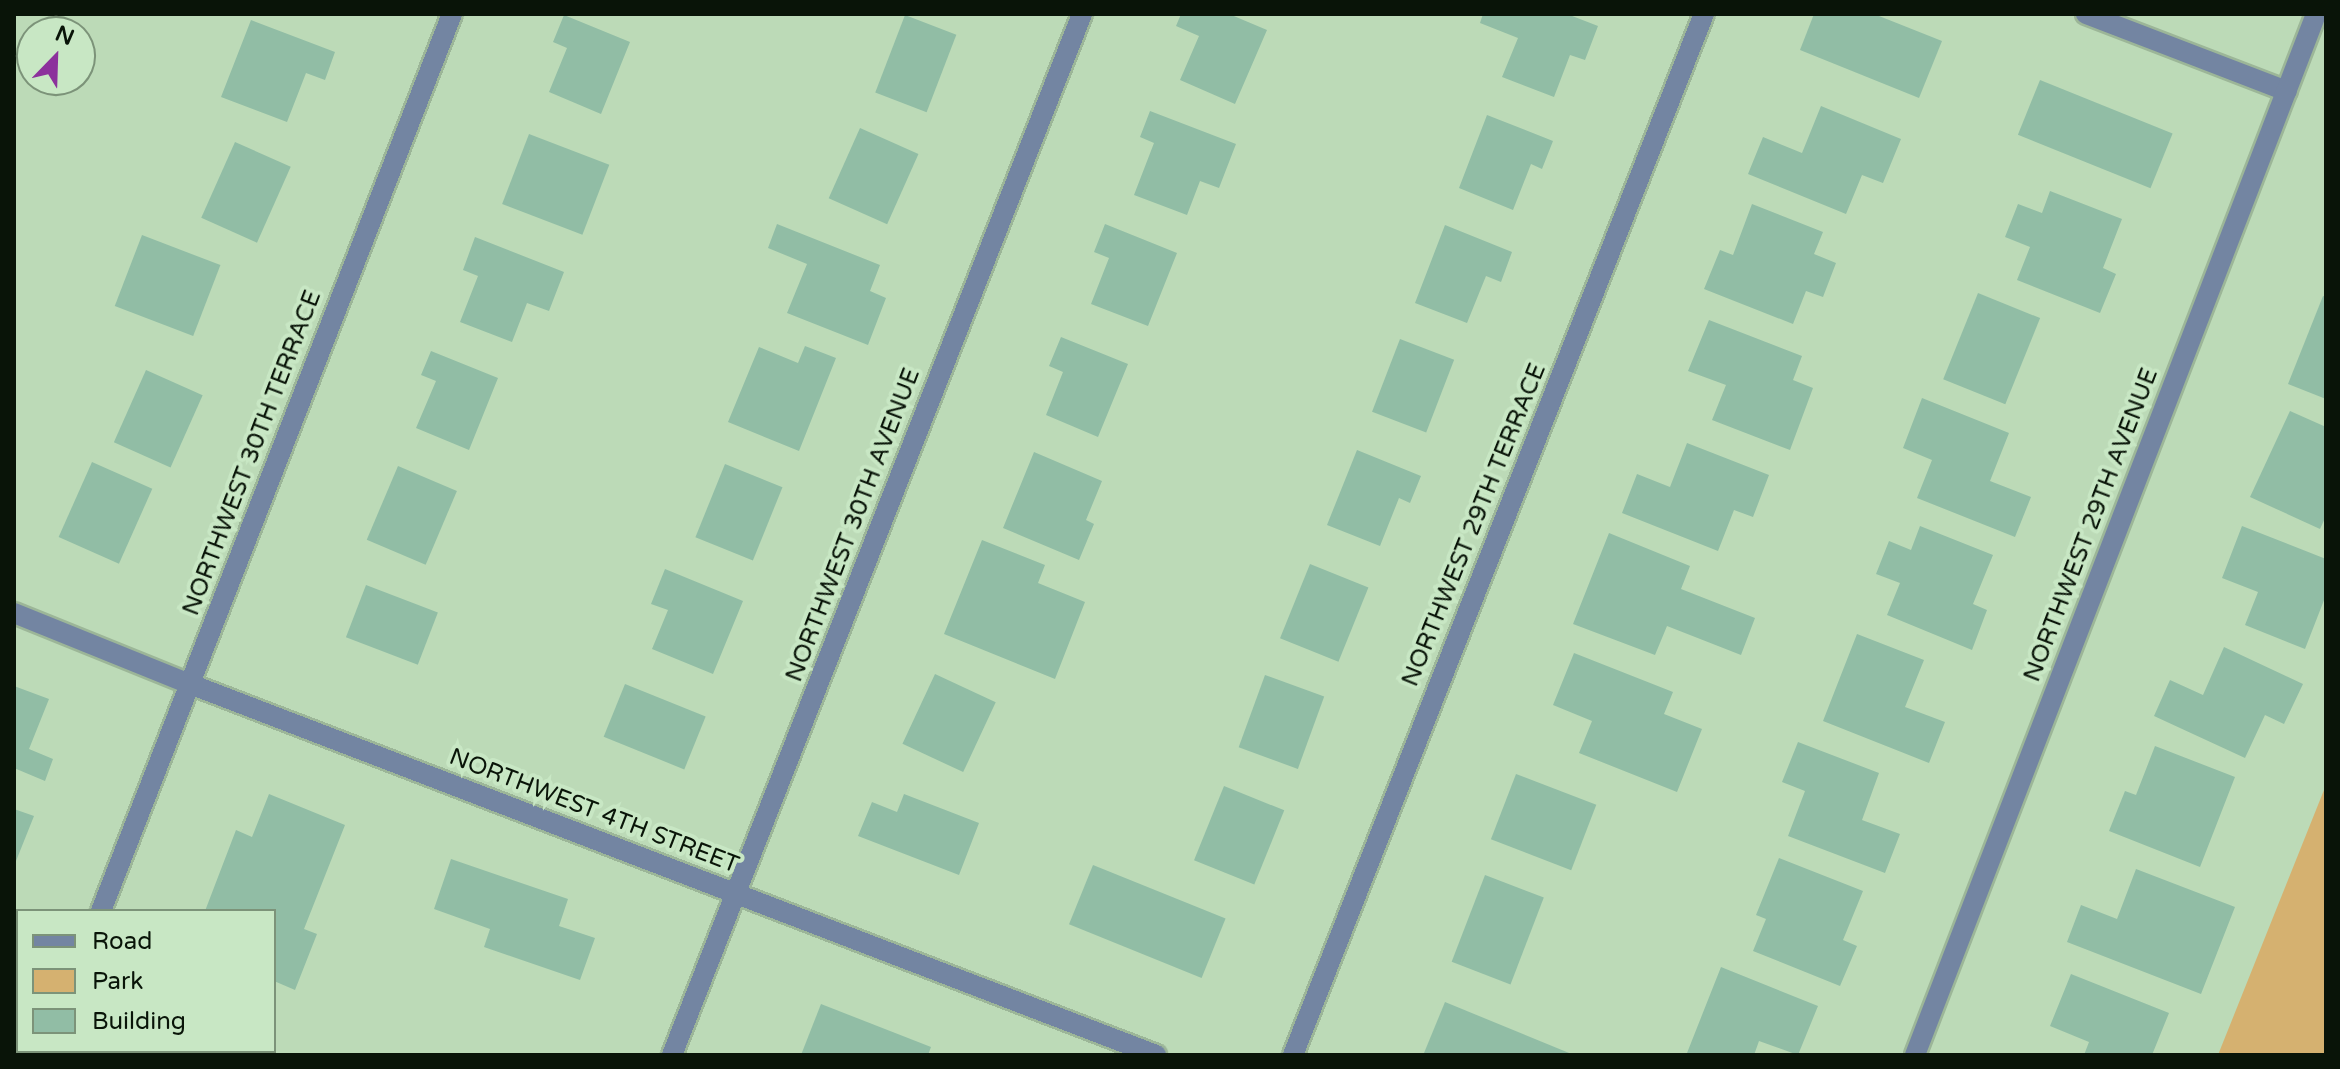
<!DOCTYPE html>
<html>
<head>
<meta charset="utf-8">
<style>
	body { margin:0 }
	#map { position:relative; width:2340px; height:1069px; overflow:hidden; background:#bcdab7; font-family:"Varela Round",sans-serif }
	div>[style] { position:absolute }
	.green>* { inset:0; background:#d5b170 }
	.building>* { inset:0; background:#91bda5; transform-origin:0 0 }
	.roads { filter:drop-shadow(2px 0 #9cb698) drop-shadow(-2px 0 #9cb698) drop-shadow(0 2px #9cb698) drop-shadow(0 -2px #9cb698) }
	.minor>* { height:20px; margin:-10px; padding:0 10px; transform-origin:10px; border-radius:10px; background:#7385a2 }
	span { translate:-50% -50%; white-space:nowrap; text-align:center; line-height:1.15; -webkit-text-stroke:8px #c8e7c4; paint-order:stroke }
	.street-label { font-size:24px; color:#091408 }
	.frame { position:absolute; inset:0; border:16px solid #091408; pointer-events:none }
	.legend { position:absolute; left:16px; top:909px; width:260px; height:144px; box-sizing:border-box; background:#c8e7c4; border:2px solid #7c9379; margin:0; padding:10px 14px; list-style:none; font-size:24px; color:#091408 }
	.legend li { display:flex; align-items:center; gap:16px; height:40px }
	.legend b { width:40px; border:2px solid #7c9379 }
	.north { position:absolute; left:16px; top:16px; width:80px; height:80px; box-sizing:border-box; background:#c8e7c4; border:2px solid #7c9379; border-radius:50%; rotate:23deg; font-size:22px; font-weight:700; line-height:32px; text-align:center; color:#091408 }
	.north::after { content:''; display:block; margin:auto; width:28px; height:36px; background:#8c319c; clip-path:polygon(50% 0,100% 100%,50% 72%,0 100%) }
</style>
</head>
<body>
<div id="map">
	<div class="green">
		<i style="clip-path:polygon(2326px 785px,2326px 1055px,2218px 1055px)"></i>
	</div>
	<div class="building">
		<i style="clip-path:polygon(1181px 14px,1229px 14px,1267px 30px,1235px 104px,1180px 80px,1199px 36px,1176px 26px)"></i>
		<i style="clip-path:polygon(1483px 14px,1567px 14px,1598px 26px,1585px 60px,1570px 55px,1554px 97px,1502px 77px,1518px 38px,1480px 23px)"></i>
		<i style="clip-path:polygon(1814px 14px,1874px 14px,1942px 41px,1919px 98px,1800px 50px)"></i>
		<i style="clip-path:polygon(564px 15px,630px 42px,601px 114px,549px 92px,567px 48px,553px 42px)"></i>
		<i style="left:905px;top:15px;width:55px;height:83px;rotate:21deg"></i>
		<i style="clip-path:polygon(251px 20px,335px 52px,325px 80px,306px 73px,287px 122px,221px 97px)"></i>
		<i style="left:2040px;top:80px;width:143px;height:59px;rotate:22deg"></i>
		<i style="clip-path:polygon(1821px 106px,1901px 139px,1883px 183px,1862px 175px,1846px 214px,1748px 174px,1763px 137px,1802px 153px)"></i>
		<i style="clip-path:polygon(1150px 111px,1236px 144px,1219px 188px,1200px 181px,1187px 215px,1134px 195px,1154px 143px,1140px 137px)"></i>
		<i style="clip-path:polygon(1487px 115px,1553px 141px,1542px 169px,1531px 164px,1513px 210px,1459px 188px)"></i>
		<i style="left:860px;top:128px;width:64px;height:77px;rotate:24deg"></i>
		<i style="left:529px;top:134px;width:86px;height:75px;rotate:21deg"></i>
		<i style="left:235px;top:142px;width:61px;height:83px;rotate:24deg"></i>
		<i style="clip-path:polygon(2050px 191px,2122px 219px,2103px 268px,2116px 274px,2100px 313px,2017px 280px,2030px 247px,2005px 237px,2018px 204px,2042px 213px)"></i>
		<i style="clip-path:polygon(1752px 204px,1823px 232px,1814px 254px,1836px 263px,1823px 297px,1806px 291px,1793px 324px,1704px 289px,1720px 250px,1733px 255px)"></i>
		<i style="clip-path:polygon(777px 224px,880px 265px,870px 291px,886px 298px,868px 345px,787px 313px,807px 264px,768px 248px)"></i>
		<i style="clip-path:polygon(1105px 224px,1177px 253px,1148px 326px,1091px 304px,1109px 258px,1094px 252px)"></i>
		<i style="clip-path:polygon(1445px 225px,1512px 252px,1501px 282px,1486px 276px,1467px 323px,1415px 303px)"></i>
		<i style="left:142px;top:235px;width:84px;height:76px;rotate:21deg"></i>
		<i style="clip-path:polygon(475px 237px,564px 272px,549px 311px,527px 303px,512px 342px,460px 322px,478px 276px,463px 270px)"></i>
		<i style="left:1978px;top:293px;width:67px;height:93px;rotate:22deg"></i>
		<i style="clip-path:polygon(2323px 296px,2326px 297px,2326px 399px,2288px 384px)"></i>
		<i style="clip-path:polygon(1709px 320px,1802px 356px,1793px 380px,1813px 388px,1790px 450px,1712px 420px,1726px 385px,1688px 371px)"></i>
		<i style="clip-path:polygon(1061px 337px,1128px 364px,1098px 437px,1046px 415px,1063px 372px,1049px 366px)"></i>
		<i style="left:1400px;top:339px;width:58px;height:78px;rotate:21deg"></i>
		<i style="clip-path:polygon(805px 346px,836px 358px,799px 451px,728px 422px,759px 347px,798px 363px)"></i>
		<i style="clip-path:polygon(431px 351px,498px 378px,469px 450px,416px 428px,436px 381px,421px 375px)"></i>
		<i style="left:146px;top:370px;width:62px;height:79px;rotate:24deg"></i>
		<i style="clip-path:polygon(1922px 398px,2009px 433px,1990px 481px,2031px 497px,2015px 537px,1917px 498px,1932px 460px,1903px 448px)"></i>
		<i style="clip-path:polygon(2290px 411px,2326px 427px,2326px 516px,2320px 529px,2250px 497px)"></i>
		<i style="clip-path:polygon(1687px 443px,1769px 475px,1753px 517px,1734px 510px,1718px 551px,1622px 513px,1637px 474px,1670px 487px)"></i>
		<i style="clip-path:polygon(1357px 450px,1421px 476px,1410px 503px,1399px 498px,1380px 546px,1327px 525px)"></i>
		<i style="clip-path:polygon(1034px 452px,1102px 481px,1086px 520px,1094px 524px,1079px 560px,1003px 528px)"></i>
		<i style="left:92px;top:462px;width:66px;height:82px;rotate:24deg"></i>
		<i style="left:725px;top:464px;width:62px;height:79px;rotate:22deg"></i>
		<i style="left:398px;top:466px;width:64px;height:80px;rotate:23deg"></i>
		<i style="clip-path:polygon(1920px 526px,1993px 555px,1973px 604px,1987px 610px,1972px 650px,1887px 615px,1900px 583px,1876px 574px,1889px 541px,1911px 550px)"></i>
		<i style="clip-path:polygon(2242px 526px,2326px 559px,2326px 595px,2305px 649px,2245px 625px,2258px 592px,2222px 578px)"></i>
		<i style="clip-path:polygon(1609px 533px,1690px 566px,1681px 589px,1755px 618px,1741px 655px,1667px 626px,1655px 655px,1573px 624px)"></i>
		<i style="clip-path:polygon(982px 540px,1045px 565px,1038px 583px,1085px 602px,1055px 679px,944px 634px)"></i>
		<i style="left:1310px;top:564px;width:63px;height:80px;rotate:22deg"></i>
		<i style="clip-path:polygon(665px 569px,743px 601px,713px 674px,652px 649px,668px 610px,651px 604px)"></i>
		<i style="left:366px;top:585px;width:77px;height:56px;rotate:21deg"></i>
		<i style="clip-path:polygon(1857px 634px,1924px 660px,1905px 707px,1945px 722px,1929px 763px,1823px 721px)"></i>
		<i style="clip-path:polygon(2224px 647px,2303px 684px,2284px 724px,2265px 715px,2245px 758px,2154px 716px,2170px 680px,2203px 695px)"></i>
		<i style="clip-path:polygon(1574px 653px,1673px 692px,1664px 714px,1702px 729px,1677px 792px,1579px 753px,1592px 721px,1553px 705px)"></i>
		<i style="left:935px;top:674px;width:67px;height:77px;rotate:25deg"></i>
		<i style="left:1265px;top:675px;width:63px;height:77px;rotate:20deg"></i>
		<i style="left:625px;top:684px;width:87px;height:57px;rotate:22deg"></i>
		<i style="clip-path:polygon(14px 686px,49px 699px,29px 749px,53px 759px,45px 781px,14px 768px)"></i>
		<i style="clip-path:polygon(1798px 742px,1879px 773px,1862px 820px,1900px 834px,1885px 873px,1788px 836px,1805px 791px,1782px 782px)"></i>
		<i style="clip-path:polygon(2155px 746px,2235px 777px,2200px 867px,2109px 831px,2125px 791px,2136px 795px)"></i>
		<i style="left:1516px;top:774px;width:86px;height:70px;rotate:21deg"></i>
		<i style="left:1224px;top:786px;width:65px;height:80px;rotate:22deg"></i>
		<i style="clip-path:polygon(269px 794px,345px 825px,304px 929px,317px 934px,295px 990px,274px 981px,274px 911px,205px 911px,236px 830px,252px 837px)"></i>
		<i style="clip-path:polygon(904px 794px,979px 823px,959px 875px,858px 836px,872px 802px,897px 812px)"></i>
		<i style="clip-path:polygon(14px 809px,34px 816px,14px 866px)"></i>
		<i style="clip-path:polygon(1779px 858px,1863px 891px,1843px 940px,1857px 946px,1840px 986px,1753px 951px,1766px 919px,1756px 915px)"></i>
		<i style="clip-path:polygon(451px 859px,568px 899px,559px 926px,595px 938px,580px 980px,484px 947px,490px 929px,434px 909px)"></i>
		<i style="left:1093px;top:865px;width:143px;height:64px;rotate:22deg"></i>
		<i style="clip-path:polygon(2136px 869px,2235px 907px,2201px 994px,2067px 942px,2081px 905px,2117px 919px)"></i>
		<i style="left:1485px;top:875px;width:63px;height:93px;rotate:21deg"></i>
		<i style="clip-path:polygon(1721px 967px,1818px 1006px,1798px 1055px,1759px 1041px,1754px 1055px,1687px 1053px)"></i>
		<i style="clip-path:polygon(2071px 974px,2169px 1013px,2152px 1055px,2084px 1055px,2089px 1042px,2050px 1026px)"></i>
		<i style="clip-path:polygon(1445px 1002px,1574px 1055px,1429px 1055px,1424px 1053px)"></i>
		<i style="clip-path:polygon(821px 1004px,931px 1047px,928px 1055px,801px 1055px)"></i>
		<i style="left:154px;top:1051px;width:58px;height:4px"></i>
	</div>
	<div class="roads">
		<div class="minor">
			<i style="left:2086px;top:14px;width:215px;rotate:21deg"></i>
			<i style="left:14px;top:613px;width:190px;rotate:22deg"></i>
			<i style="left:190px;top:684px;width:1035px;rotate:21.01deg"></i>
			<i style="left:101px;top:911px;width:963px;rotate:-68.63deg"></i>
			<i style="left:44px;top:1055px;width:4px;rotate:-76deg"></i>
			<i style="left:672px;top:1055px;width:1119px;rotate:-68.5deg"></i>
			<i style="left:1293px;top:1055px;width:1119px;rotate:-68.46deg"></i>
			<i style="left:1915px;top:1055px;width:1116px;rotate:-68.93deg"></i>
		</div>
	</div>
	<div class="street-label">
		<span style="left:252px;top:453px;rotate:-69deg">NORTHWEST 30TH TERRACE</span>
		<span style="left:853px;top:525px;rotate:-69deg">NORTHWEST 30TH AVENUE</span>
		<span style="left:1474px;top:525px;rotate:-68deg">NORTHWEST 29TH TERRACE</span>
		<span style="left:2091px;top:525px;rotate:-69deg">NORTHWEST 29TH AVENUE</span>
		<span style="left:594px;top:811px;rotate:21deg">NORTHWEST 4TH STREET</span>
	</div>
	<div class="frame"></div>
	<ul class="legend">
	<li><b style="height:10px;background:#7385a2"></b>Road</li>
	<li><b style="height:22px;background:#d5b170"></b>Park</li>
	<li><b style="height:22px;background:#91bda5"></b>Building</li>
	</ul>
	<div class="north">N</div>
</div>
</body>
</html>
